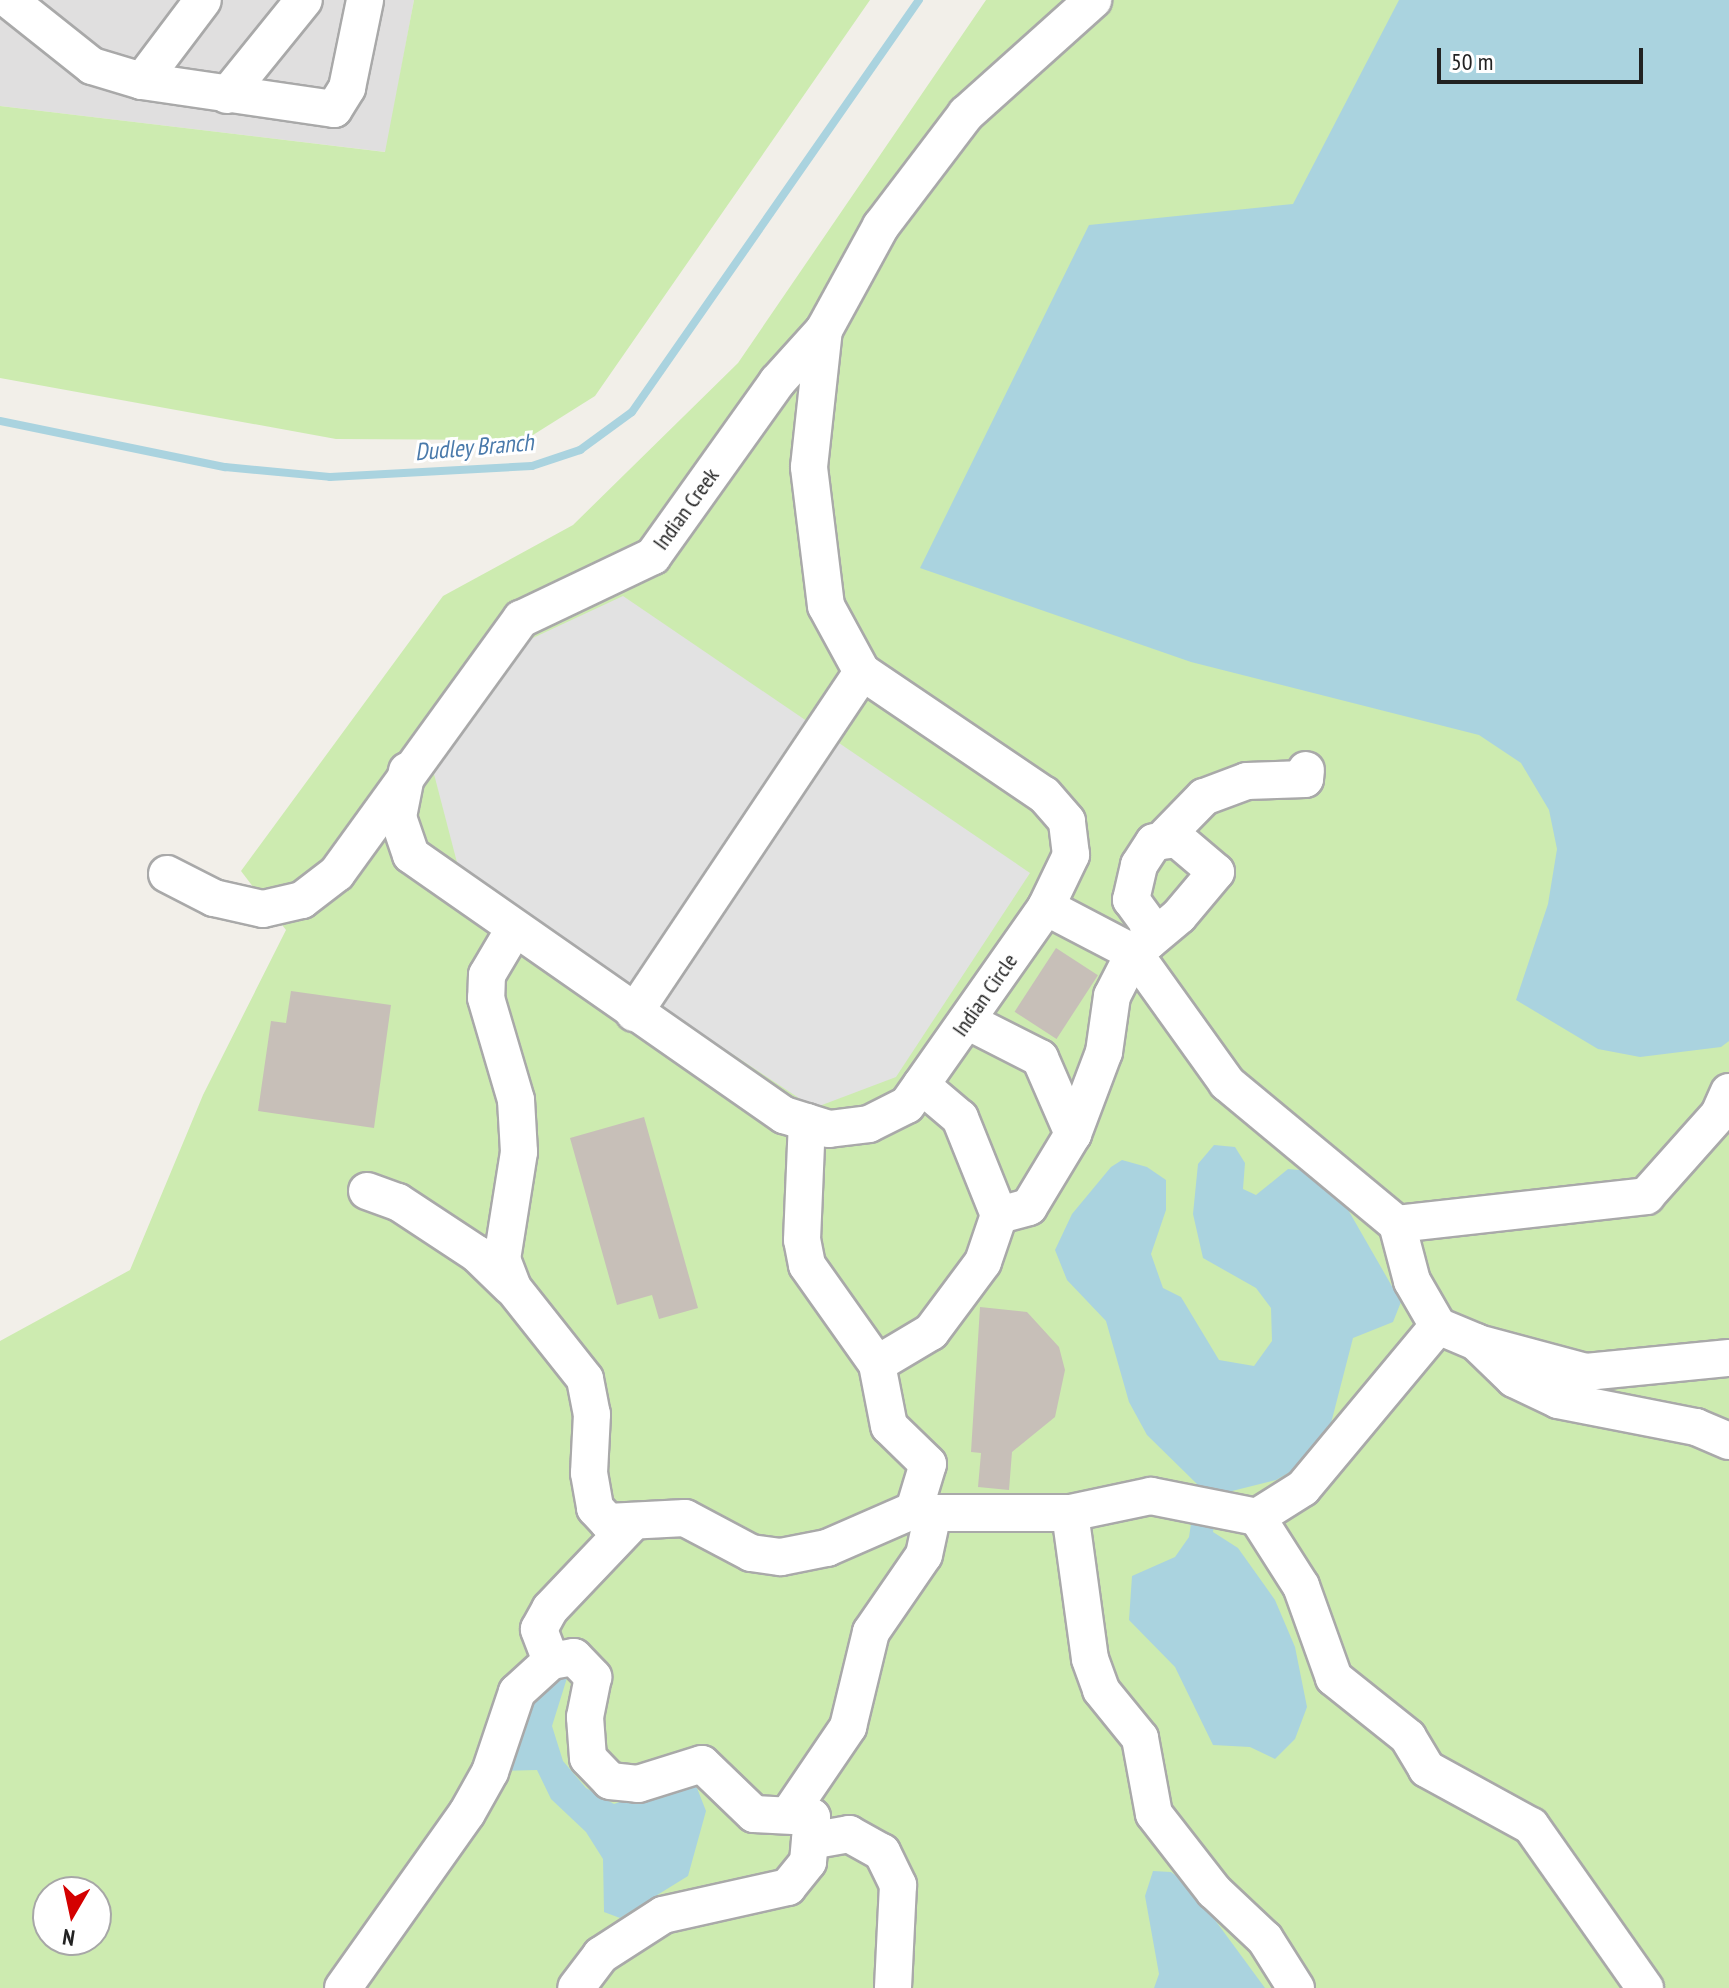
<!DOCTYPE html>
<html>
<head>
<meta charset="utf-8">
<style>
	body { margin:0 }
	#map { position:relative; width:1729px; height:1988px; overflow:hidden; background:#f2efe9; font-family:"PT Sans Narrow",sans-serif }
	div>[style] { position:absolute }
	.residential>* { inset:0; background:#e0dfdf }
	.grass>* { inset:0; background:#cdebb0 }
	.parking>* { inset:0; background:#e2e2e2 }
	.water>* { inset:0; background:#aad3df }
	.stream>* { height:8px; margin:-4px; padding:0 4px; transform-origin:4px; border-radius:4px; background:#aad3df }
	.building>* { inset:0; background:#c7bfb8; transform-origin:0 0 }
	.roads { filter:drop-shadow(2px 0 #a9a9a9) drop-shadow(-2px 0 #a9a9a9) drop-shadow(0 2px #a9a9a9) drop-shadow(0 -2px #a9a9a9) }
	.minor>* { height:36px; margin:-18px; padding:0 18px; transform-origin:18px; border-radius:18px; background:#fff }
	span { translate:-50% -50%; white-space:nowrap; text-align:center; line-height:1.15; -webkit-text-stroke:6px #fff; paint-order:stroke }
	.street-label { font-size:22px; color:#222 }
	.water-label { font-size:24px; color:#4a7aab; font-style:italic }
	.north { position:absolute; left:32px; top:1876px; width:80px; height:80px; box-sizing:border-box; background:#fff; border:2px solid #a7a7a7; border-radius:50%; rotate:189deg; font-size:22px; font-weight:700; line-height:32px; text-align:center; color:#222 }
	.north::after { content:''; display:block; margin:auto; width:28px; height:36px; background:#d40000; clip-path:polygon(50% 0,100% 100%,50% 72%,0 100%) }
	.scale { position:absolute; left:1437px; top:48px; width:206px; height:36px; box-sizing:border-box; border:4px solid #222; border-top:0; padding-left:10px; font-size:24px; line-height:28px; white-space:nowrap; color:#222; -webkit-text-stroke:6px #fff; paint-order:stroke }
</style>
</head>
<body>
<div id="map">
	<div class="residential">
		<i style="clip-path:polygon(0 0,414px 0,386px 152px,0 106px)"></i>
	</div>
	<div class="grass">
		<i style="clip-path:polygon(414px 0,870px 0,595px 396px,525px 440px,336px 439px,0 378px,0 106px,385px 152px)"></i>
		<i style="clip-path:polygon(evenodd,986px 0,1729px 0,1729px 1988px,0 1988px,0 1341px,130px 1270px,203px 1095px,286px 930px,241px 871px,443px 596px,573px 525px,738px 363px,986px 0,48px 1892px,96px 1892px,96px 1940px,48px 1940px,48px 1892px)"></i>
	</div>
	<div class="parking">
		<i style="clip-path:polygon(623px 596px,1030px 873px,896px 1077px,814px 1108px,460px 874px,434px 774px,520px 644px)"></i>
	</div>
	<div class="water">
		<i style="clip-path:polygon(1399px 0,1729px 0,1729px 1041px,1721px 1047px,1640px 1057px,1598px 1049px,1516px 1000px,1548px 904px,1557px 849px,1549px 810px,1521px 763px,1479px 735px,1191px 662px,920px 568px,1089px 225px,1293px 204px)"></i>
		<i style="clip-path:polygon(1214px 1145px,1235px 1147px,1245px 1163px,1243px 1189px,1256px 1195px,1288px 1169px,1311px 1171px,1335px 1187px,1401px 1302px,1393px 1322px,1353px 1338px,1329px 1431px,1306px 1463px,1276px 1480px,1220px 1494px,1213px 1532px,1238px 1548px,1275px 1600px,1295px 1647px,1307px 1707px,1295px 1739px,1275px 1759px,1250px 1747px,1213px 1745px,1175px 1667px,1129px 1620px,1132px 1576px,1175px 1557px,1189px 1537px,1197px 1484px,1147px 1435px,1129px 1402px,1106px 1321px,1067px 1280px,1055px 1250px,1072px 1214px,1111px 1167px,1122px 1160px,1147px 1167px,1166px 1180px,1166px 1210px,1151px 1254px,1163px 1288px,1181px 1297px,1219px 1360px,1254px 1366px,1272px 1341px,1271px 1308px,1256px 1288px,1203px 1258px,1193px 1214px,1198px 1164px)"></i>
		<i style="clip-path:polygon(557px 1672px,567px 1678px,552px 1726px,563px 1761px,586px 1788px,614px 1804px,681px 1780px,697px 1788px,706px 1811px,688px 1876px,620px 1918px,604px 1912px,603px 1859px,586px 1832px,551px 1799px,537px 1770px,499px 1771px,497px 1714px)"></i>
		<i style="clip-path:polygon(1153px 1871px,1171px 1872px,1190px 1886px,1265px 1988px,1154px 1988px,1159px 1974px,1145px 1896px)"></i>
	</div>
	<div class="stream">
		<i style="left:0;top:421px;width:230px;rotate:11.6deg"></i>
		<i style="left:225px;top:467px;width:105px;rotate:5.4deg"></i>
		<i style="left:330px;top:477px;width:202px;rotate:-3.1deg"></i>
		<i style="left:532px;top:466px;width:51px;rotate:-18.4deg"></i>
		<i style="left:580px;top:450px;width:64px;rotate:-36.2deg"></i>
		<i style="left:632px;top:412px;width:502px;rotate:-55.14deg"></i>
	</div>
	<div class="building">
		<i style="left:1056px;top:948px;width:50px;height:76px;rotate:33deg"></i>
		<i style="clip-path:polygon(291px 991px,391px 1005px,374px 1128px,258px 1111px,271px 1021px,286px 1023px)"></i>
		<i style="clip-path:polygon(644px 1117px,698px 1308px,659px 1319px,652px 1295px,617px 1305px,570px 1138px)"></i>
		<i style="clip-path:polygon(980px 1307px,1027px 1312px,1059px 1347px,1065px 1370px,1055px 1417px,1012px 1452px,1009px 1490px,978px 1487px,981px 1453px,971px 1452px)"></i>
	</div>
	<div class="roads">
		<div class="minor">
			<i style="left:9px;top:0;width:106px;rotate:38.5deg"></i>
			<i style="left:92px;top:66px;width:52px;rotate:16.7deg"></i>
			<i style="left:142px;top:81px;width:101px;rotate:-53deg"></i>
			<i style="left:142px;top:81px;width:194px;rotate:8.3deg"></i>
			<i style="left:334px;top:109px;width:25px;rotate:-58deg"></i>
			<i style="left:347px;top:88px;width:90px;rotate:-78.4deg"></i>
			<i style="left:227px;top:95px;width:122px;rotate:-51deg"></i>
			<i style="left:407px;top:771px;width:47px;rotate:101.1deg"></i>
			<i style="left:398px;top:817px;width:40px;rotate:71.1deg"></i>
			<i style="left:411px;top:855px;width:455px;rotate:34.9deg"></i>
			<i style="left:784px;top:1115px;width:47px;rotate:17.3deg"></i>
			<i style="left:829px;top:1129px;width:40px;rotate:-7.1deg"></i>
			<i style="left:869px;top:1124px;width:42px;rotate:-26.6deg"></i>
			<i style="left:907px;top:1105px;width:242px;rotate:-54.9deg"></i>
			<i style="left:1046px;top:907px;width:58px;rotate:-64.3deg"></i>
			<i style="left:1071px;top:855px;width:34px;rotate:-97deg"></i>
			<i style="left:1067px;top:821px;width:35px;rotate:-131deg"></i>
			<i style="left:1044px;top:795px;width:220px;rotate:-145.9deg"></i>
			<i style="left:862px;top:672px;width:75px;rotate:-118.6deg"></i>
			<i style="left:826px;top:606px;width:140px;rotate:-97deg"></i>
			<i style="left:809px;top:467px;width:138px;rotate:-83.8deg"></i>
			<i style="left:1161px;top:841px;width:62px;rotate:-45.7deg"></i>
			<i style="left:1204px;top:797px;width:46px;rotate:-20.4deg"></i>
			<i style="left:1247px;top:781px;width:58px;rotate:-2deg"></i>
			<i style="left:1305px;top:779px;width:9px;rotate:-84deg"></i>
			<i style="left:167px;top:874px;width:53px;rotate:27.1deg"></i>
			<i style="left:214px;top:898px;width:50px;rotate:12.7deg"></i>
			<i style="left:263px;top:909px;width:40px;rotate:-13deg"></i>
			<i style="left:302px;top:900px;width:44px;rotate:-37.6deg"></i>
			<i style="left:337px;top:873px;width:314px;rotate:-54.1deg"></i>
			<i style="left:521px;top:619px;width:146px;rotate:-25.5deg"></i>
			<i style="left:653px;top:556px;width:214px;rotate:-54.5deg"></i>
			<i style="left:777px;top:382px;width:70px;rotate:-47.9deg"></i>
			<i style="left:824px;top:330px;width:119px;rotate:-61.3deg"></i>
			<i style="left:881px;top:226px;width:141px;rotate:-52.8deg"></i>
			<i style="left:966px;top:114px;width:171px;rotate:-41.9deg"></i>
			<i style="left:1046px;top:907px;width:99px;rotate:27.6deg"></i>
			<i style="left:1134px;top:953px;width:48px;rotate:117.1deg"></i>
			<i style="left:1112px;top:996px;width:57px;rotate:98.1deg"></i>
			<i style="left:1104px;top:1052px;width:88px;rotate:110.7deg"></i>
			<i style="left:513px;top:931px;width:51px;rotate:120.6deg"></i>
			<i style="left:487px;top:975px;width:23px;rotate:92deg"></i>
			<i style="left:486px;top:998px;width:106px;rotate:73.6deg"></i>
			<i style="left:516px;top:1100px;width:52px;rotate:86.7deg"></i>
			<i style="left:519px;top:1152px;width:108px;rotate:99deg"></i>
			<i style="left:502px;top:1259px;width:31px;rotate:69deg"></i>
			<i style="left:513px;top:1288px;width:116px;rotate:51.6deg"></i>
			<i style="left:585px;top:1379px;width:36px;rotate:79deg"></i>
			<i style="left:592px;top:1414px;width:59px;rotate:92.9deg"></i>
			<i style="left:589px;top:1473px;width:36px;rotate:80deg"></i>
			<i style="left:595px;top:1508px;width:19px;rotate:47deg"></i>
			<i style="left:608px;top:1522px;width:77px;rotate:-3deg"></i>
			<i style="left:685px;top:1518px;width:75px;rotate:27.9deg"></i>
			<i style="left:751px;top:1553px;width:30px;rotate:8deg"></i>
			<i style="left:781px;top:1557px;width:47px;rotate:-11.1deg"></i>
			<i style="left:827px;top:1548px;width:95px;rotate:-23.6deg"></i>
			<i style="left:914px;top:1510px;width:48px;rotate:-73.1deg"></i>
			<i style="left:928px;top:1464px;width:54px;rotate:-135.7deg"></i>
			<i style="left:889px;top:1426px;width:63px;rotate:-101deg"></i>
			<i style="left:877px;top:1364px;width:121px;rotate:-125.3deg"></i>
			<i style="left:807px;top:1265px;width:25px;rotate:-101deg"></i>
			<i style="left:802px;top:1240px;width:118px;rotate:-87.6deg"></i>
			<i style="left:1149px;top:941px;width:18px;rotate:-93deg"></i>
			<i style="left:1148px;top:923px;width:29px;rotate:-126deg"></i>
			<i style="left:1131px;top:900px;width:36px;rotate:-77deg"></i>
			<i style="left:1139px;top:865px;width:27px;rotate:-57deg"></i>
			<i style="left:1154px;top:842px;width:23px;rotate:-7deg"></i>
			<i style="left:1177px;top:839px;width:51px;rotate:40.2deg"></i>
			<i style="left:1216px;top:872px;width:57px;rotate:130.1deg"></i>
			<i style="left:1179px;top:916px;width:39px;rotate:140deg"></i>
			<i style="left:1149px;top:941px;width:19px;rotate:141deg"></i>
			<i style="left:1134px;top:953px;width:160px;rotate:54.4deg"></i>
			<i style="left:1227px;top:1083px;width:221px;rotate:39.7deg"></i>
			<i style="left:634px;top:1013px;width:410px;rotate:-56.2deg"></i>
			<i style="left:967px;top:1021px;width:82px;rotate:26.9deg"></i>
			<i style="left:1040px;top:1058px;width:83px;rotate:66.5deg"></i>
			<i style="left:1073px;top:1134px;width:85px;rotate:121.1deg"></i>
			<i style="left:1029px;top:1207px;width:31px;rotate:165deg"></i>
			<i style="left:367px;top:1191px;width:33px;rotate:20deg"></i>
			<i style="left:398px;top:1202px;width:95px;rotate:33.4deg"></i>
			<i style="left:477px;top:1254px;width:47px;rotate:44.1deg"></i>
			<i style="left:1438px;top:1326px;width:52px;rotate:-120deg"></i>
			<i style="left:1412px;top:1281px;width:59px;rotate:-104.7deg"></i>
			<i style="left:1397px;top:1224px;width:251px;rotate:-6.4deg"></i>
			<i style="left:1646px;top:1196px;width:110px;rotate:-48.3deg"></i>
			<i style="left:1719px;top:1114px;width:24px;rotate:-66deg"></i>
			<i style="left:1481px;top:1344px;width:109px;rotate:14.9deg"></i>
			<i style="left:1586px;top:1372px;width:144px;rotate:-5.6deg"></i>
			<i style="left:877px;top:1364px;width:63px;rotate:-30.7deg"></i>
			<i style="left:931px;top:1332px;width:87px;rotate:-53.4deg"></i>
			<i style="left:983px;top:1262px;width:50px;rotate:-71.2deg"></i>
			<i style="left:999px;top:1215px;width:105px;rotate:-111.9deg"></i>
			<i style="left:960px;top:1118px;width:51px;rotate:-139.8deg"></i>
			<i style="left:933px;top:1513px;width:137px"></i>
			<i style="left:1070px;top:1513px;width:147px;rotate:82.2deg"></i>
			<i style="left:1090px;top:1659px;width:33px;rotate:70deg"></i>
			<i style="left:1101px;top:1690px;width:62px;rotate:50.9deg"></i>
			<i style="left:1140px;top:1738px;width:77px;rotate:79.6deg"></i>
			<i style="left:1154px;top:1814px;width:98px;rotate:52.1deg"></i>
			<i style="left:1214px;top:1891px;width:70px;rotate:43.3deg"></i>
			<i style="left:1265px;top:1939px;width:58px;rotate:57.7deg"></i>
			<i style="left:1070px;top:1513px;width:83px;rotate:-11.9deg"></i>
			<i style="left:1151px;top:1496px;width:108px;rotate:11.2deg"></i>
			<i style="left:551px;top:1661px;width:34px;rotate:-111deg"></i>
			<i style="left:539px;top:1629px;width:23px;rotate:-61deg"></i>
			<i style="left:550px;top:1609px;width:116px;rotate:-46.4deg"></i>
			<i style="left:791px;top:1811px;width:102px;rotate:-55.8deg"></i>
			<i style="left:848px;top:1727px;width:98px;rotate:-76.4deg"></i>
			<i style="left:871px;top:1632px;width:93px;rotate:-55.5deg"></i>
			<i style="left:924px;top:1555px;width:43px;rotate:-77.9deg"></i>
			<i style="left:933px;top:1513px;width:19px;rotate:-171deg"></i>
			<i style="left:810px;top:1841px;width:40px;rotate:-10deg"></i>
			<i style="left:849px;top:1834px;width:38px;rotate:29deg"></i>
			<i style="left:882px;top:1852px;width:37px;rotate:64deg"></i>
			<i style="left:898px;top:1885px;width:103px;rotate:92.8deg"></i>
			<i style="left:343px;top:1988px;width:214px;rotate:-54.7deg"></i>
			<i style="left:467px;top:1813px;width:47px;rotate:-60.7deg"></i>
			<i style="left:490px;top:1772px;width:84px;rotate:-71.4deg"></i>
			<i style="left:517px;top:1692px;width:46px;rotate:-42.4deg"></i>
			<i style="left:551px;top:1661px;width:23px;rotate:-10deg"></i>
			<i style="left:574px;top:1657px;width:28px;rotate:46deg"></i>
			<i style="left:593px;top:1677px;width:41px;rotate:101.3deg"></i>
			<i style="left:585px;top:1717px;width:41px;rotate:85.8deg"></i>
			<i style="left:588px;top:1758px;width:32px;rotate:46deg"></i>
			<i style="left:610px;top:1781px;width:28px;rotate:6deg"></i>
			<i style="left:638px;top:1784px;width:67px;rotate:-17.4deg"></i>
			<i style="left:702px;top:1764px;width:72px;rotate:43.9deg"></i>
			<i style="left:754px;top:1814px;width:58px;rotate:3deg"></i>
			<i style="left:812px;top:1817px;width:45px;rotate:95.1deg"></i>
			<i style="left:808px;top:1862px;width:32px;rotate:129deg"></i>
			<i style="left:788px;top:1887px;width:128px;rotate:167.4deg"></i>
			<i style="left:663px;top:1915px;width:74px;rotate:147.2deg"></i>
			<i style="left:601px;top:1955px;width:41px;rotate:127.1deg"></i>
			<i style="left:1645px;top:1988px;width:198px;rotate:-125.1deg"></i>
			<i style="left:1531px;top:1826px;width:119px;rotate:-151.3deg"></i>
			<i style="left:1427px;top:1769px;width:37px;rotate:-121deg"></i>
			<i style="left:1408px;top:1737px;width:95px;rotate:-141.4deg"></i>
			<i style="left:1334px;top:1678px;width:98px;rotate:-109.7deg"></i>
			<i style="left:1301px;top:1586px;width:82px;rotate:-122.5deg"></i>
			<i style="left:1257px;top:1517px;width:54px;rotate:-32.2deg"></i>
			<i style="left:1303px;top:1488px;width:211px;rotate:-50.2deg"></i>
			<i style="left:1438px;top:1326px;width:41px;rotate:22.8deg"></i>
			<i style="left:1476px;top:1342px;width:53px;rotate:44.2deg"></i>
			<i style="left:1514px;top:1379px;width:49px;rotate:25.5deg"></i>
			<i style="left:1558px;top:1400px;width:141px;rotate:11.1deg"></i>
			<i style="left:1696px;top:1427px;width:36px;rotate:23deg"></i>
		</div>
	</div>
	<div class="street-label">
		<span style="left:686px;top:509px;rotate:-54deg">Indian Creek</span>
		<span style="left:985px;top:995px;rotate:-55deg">Indian Circle</span>
	</div>
	<div class="water-label">
		<span style="left:474px;top:447px;rotate:-5deg">Dudley Branch</span>
	</div>
	<div class="north">N</div>
	<div class="scale">50 m</div>
</div>
</body>
</html>
